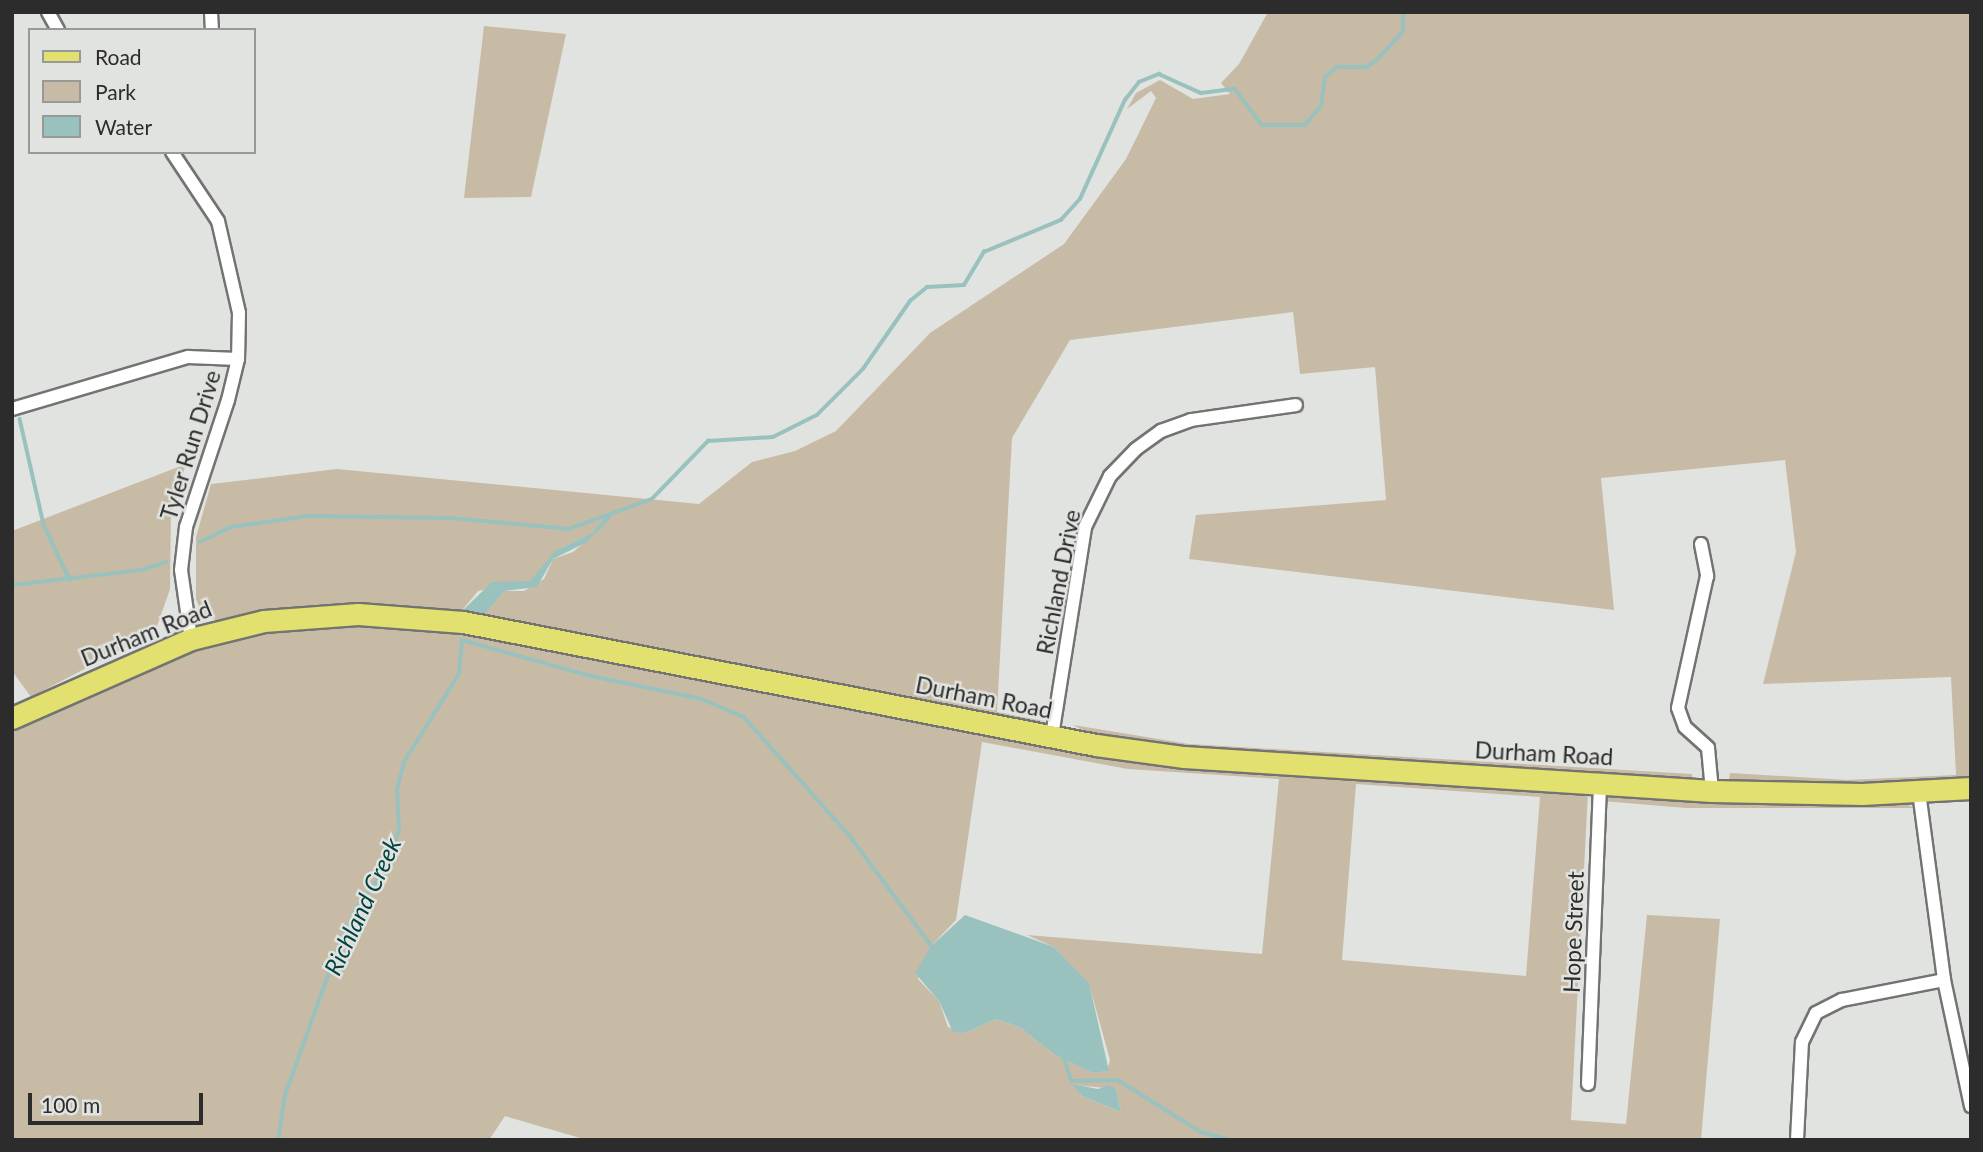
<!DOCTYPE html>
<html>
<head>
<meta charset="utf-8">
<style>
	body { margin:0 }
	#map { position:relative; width:1983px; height:1152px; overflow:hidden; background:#e1e3e0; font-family:Lato,sans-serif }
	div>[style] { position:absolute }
	.green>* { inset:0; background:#c7bba6 }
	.water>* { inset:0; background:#99c2be }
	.stream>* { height:3.5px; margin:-1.75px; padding:0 1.75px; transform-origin:1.75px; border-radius:1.75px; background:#99c2be }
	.roads { filter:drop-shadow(2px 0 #737472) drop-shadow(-2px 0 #737472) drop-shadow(0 2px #737472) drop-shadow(0 -2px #737472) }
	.minor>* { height:12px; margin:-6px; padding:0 6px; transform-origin:6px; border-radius:6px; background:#fff }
	.primary>* { height:21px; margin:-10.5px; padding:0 10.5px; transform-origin:10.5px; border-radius:10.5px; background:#e2e06e }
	span { translate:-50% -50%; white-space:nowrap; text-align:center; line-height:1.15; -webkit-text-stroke:5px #e1e3e0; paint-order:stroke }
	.street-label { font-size:23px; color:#2b2c2b }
	.water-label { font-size:24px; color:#024340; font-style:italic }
	.frame { position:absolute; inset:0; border:14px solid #2b2c2b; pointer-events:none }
	.legend { position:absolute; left:28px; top:28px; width:228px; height:126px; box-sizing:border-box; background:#e1e3e0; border:2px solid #989a98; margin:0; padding:9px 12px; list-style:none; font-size:21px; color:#2b2c2b }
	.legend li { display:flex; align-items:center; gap:14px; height:35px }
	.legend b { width:35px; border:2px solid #989a98 }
	.scale { position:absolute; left:28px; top:1093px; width:175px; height:32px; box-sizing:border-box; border:4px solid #2b2c2b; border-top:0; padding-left:9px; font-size:21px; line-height:24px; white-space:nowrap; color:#2b2c2b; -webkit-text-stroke:5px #e1e3e0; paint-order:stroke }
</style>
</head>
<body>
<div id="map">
	<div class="green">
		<i style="clip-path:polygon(evenodd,1268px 12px,1971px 12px,1971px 782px,1931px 786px,1729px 781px,1730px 773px,1847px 780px,1956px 775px,1951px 677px,1763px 684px,1796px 552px,1785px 460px,1601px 478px,1614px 610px,1189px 559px,1196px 515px,1386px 500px,1375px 367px,1300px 374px,1293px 312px,1070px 340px,1012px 438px,997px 712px,1044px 721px,1025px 724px,556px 635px,269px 612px,217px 621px,201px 611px,196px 599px,196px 537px,211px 484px,337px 469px,699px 504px,752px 462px,795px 451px,836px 431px,930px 333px,1064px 244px,1126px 159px,1156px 98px,1151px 91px,1127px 109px,1136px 93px,1160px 80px,1193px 99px,1230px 94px,1221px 83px,1239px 64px,1268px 12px,597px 531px,573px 552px,553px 559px,544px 579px,524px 591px,504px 591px,484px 612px,460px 613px,478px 591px,530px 581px,563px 547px,597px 531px)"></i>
		<i style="clip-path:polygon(484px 26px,566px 34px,531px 197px,464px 198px)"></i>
		<i style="clip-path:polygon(186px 464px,171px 513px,170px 589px,155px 632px,31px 697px,12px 671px,12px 531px)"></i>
		<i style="clip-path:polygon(evenodd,398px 622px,1127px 757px,1588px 792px,1571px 1120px,1626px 1124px,1647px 915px,1720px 919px,1701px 1140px,587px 1140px,505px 1116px,489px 1140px,12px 1140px,12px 725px,178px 653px,259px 631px,312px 623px,398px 622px,982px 742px,1128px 769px,1279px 779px,1262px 954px,1027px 935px,1054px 947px,1089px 984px,1110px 1060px,1107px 1071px,1092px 1073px,1055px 1055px,1019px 1027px,996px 1019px,965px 1033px,948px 1027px,939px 1001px,918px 979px,931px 946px,956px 920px,982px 742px,398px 622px,1356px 784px,1540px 797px,1526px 976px,1342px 960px,1356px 784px,398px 622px,1074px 1085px,1116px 1089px,1121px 1112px,1082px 1096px,1074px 1085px)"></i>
		<i style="clip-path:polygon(1073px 725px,1189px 744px,1692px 774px,1692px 778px,1192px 750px,1096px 737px)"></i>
		<i style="clip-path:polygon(1608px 794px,1898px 800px,1914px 808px,1686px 808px,1602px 801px)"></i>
	</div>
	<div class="water">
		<i style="clip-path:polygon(598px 530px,587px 542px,553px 559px,537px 587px,504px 591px,482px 617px,460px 613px,492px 582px,530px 581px,555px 551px)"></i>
		<i style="clip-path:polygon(965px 915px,1054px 947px,1089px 983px,1109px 1071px,1092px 1073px,1055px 1055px,1019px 1027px,996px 1019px,965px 1033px,953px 1032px,939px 1001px,915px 973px,931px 946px)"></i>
		<i style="clip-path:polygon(1072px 1084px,1098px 1089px,1109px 1085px,1116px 1089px,1121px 1112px,1082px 1096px)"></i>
	</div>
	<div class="stream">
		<i style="left:12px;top:397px;width:5px;rotate:68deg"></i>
		<i style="left:20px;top:419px;width:109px;rotate:77.2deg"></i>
		<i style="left:44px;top:525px;width:61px;rotate:64.7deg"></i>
		<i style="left:596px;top:531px;width:18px;rotate:-47deg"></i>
		<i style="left:200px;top:542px;width:34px;rotate:-26deg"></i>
		<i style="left:231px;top:527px;width:78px;rotate:-8.1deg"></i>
		<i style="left:308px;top:516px;width:143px;rotate:0.8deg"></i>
		<i style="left:451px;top:518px;width:119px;rotate:5.3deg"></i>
		<i style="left:569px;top:529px;width:88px;rotate:-19.9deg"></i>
		<i style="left:652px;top:499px;width:81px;rotate:-46deg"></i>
		<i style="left:708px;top:441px;width:65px;rotate:-3.5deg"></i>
		<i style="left:773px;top:437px;width:49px;rotate:-26.6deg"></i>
		<i style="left:817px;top:415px;width:65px;rotate:-45deg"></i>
		<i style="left:863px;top:369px;width:83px;rotate:-55.3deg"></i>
		<i style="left:910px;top:301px;width:22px;rotate:-39deg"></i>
		<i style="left:927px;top:287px;width:37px;rotate:-3deg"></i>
		<i style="left:964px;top:285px;width:39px;rotate:-59deg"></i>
		<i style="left:984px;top:252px;width:83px;rotate:-22.6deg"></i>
		<i style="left:1061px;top:220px;width:28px;rotate:-48deg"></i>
		<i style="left:1080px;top:199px;width:109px;rotate:-65.6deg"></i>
		<i style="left:1125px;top:100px;width:23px;rotate:-52deg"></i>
		<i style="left:1139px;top:82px;width:22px;rotate:-22deg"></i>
		<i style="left:1159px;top:74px;width:46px;rotate:24.3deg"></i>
		<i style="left:1201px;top:93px;width:34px;rotate:-7deg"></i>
		<i style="left:1235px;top:89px;width:45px;rotate:53.1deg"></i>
		<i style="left:1262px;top:125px;width:43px"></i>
		<i style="left:1305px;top:125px;width:25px;rotate:-50deg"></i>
		<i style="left:1321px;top:106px;width:29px;rotate:-82deg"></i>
		<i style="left:1325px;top:77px;width:16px;rotate:-40deg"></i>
		<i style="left:1337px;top:67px;width:30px"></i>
		<i style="left:1367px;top:67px;width:14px;rotate:-36deg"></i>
		<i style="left:1378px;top:59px;width:38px;rotate:-48deg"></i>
		<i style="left:1403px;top:31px;width:19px;rotate:-90deg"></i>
		<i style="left:12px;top:585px;width:131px;rotate:-6.6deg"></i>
		<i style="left:142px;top:570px;width:25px;rotate:-18deg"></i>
		<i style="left:1064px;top:1057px;width:25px;rotate:72deg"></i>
		<i style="left:1072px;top:1081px;width:46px;rotate:-1.2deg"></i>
		<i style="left:1118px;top:1080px;width:98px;rotate:32.1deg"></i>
		<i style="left:1201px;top:1132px;width:30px;rotate:15deg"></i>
		<i style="left:278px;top:1140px;width:46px;rotate:-81.2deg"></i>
		<i style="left:285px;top:1095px;width:151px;rotate:-70.2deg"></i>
		<i style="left:336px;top:953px;width:51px;rotate:-65.5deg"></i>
		<i style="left:357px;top:907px;width:40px;rotate:-53deg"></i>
		<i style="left:381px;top:875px;width:48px;rotate:-67.8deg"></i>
		<i style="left:399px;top:831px;width:42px;rotate:-92.7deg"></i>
		<i style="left:397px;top:789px;width:28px;rotate:-75deg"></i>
		<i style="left:404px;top:762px;width:104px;rotate:-58deg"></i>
		<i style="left:459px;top:674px;width:34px;rotate:-85deg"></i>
		<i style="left:462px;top:640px;width:130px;rotate:15.6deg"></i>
		<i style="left:587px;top:675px;width:117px;rotate:11.8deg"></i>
		<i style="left:702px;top:699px;width:46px;rotate:23.2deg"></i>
		<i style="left:744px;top:717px;width:159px;rotate:48.3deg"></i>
		<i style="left:850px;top:836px;width:141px;rotate:53.4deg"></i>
	</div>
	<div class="roads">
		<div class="minor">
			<i style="left:48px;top:12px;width:21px;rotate:61deg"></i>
			<i style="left:211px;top:12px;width:18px;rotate:87deg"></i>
			<i style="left:172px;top:152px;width:83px;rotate:56.3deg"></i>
			<i style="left:218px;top:221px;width:94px;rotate:77.1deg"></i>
			<i style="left:239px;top:313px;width:46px;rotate:91.2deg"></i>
			<i style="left:238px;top:359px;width:42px;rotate:103.7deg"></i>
			<i style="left:228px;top:400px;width:134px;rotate:108.3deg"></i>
			<i style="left:186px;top:527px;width:43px;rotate:96.6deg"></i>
			<i style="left:181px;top:570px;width:70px;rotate:81.8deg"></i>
			<i style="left:12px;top:409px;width:184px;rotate:-16.5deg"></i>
			<i style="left:188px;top:357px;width:50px;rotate:2.3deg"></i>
			<i style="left:1701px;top:544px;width:33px;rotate:79deg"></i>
			<i style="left:1707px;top:576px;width:135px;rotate:102.4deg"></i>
			<i style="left:1678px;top:708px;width:20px;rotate:70deg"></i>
			<i style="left:1685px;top:727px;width:31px;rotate:42deg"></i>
			<i style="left:1708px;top:748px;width:43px;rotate:84.7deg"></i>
			<i style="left:1052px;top:736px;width:212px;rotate:-81deg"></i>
			<i style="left:1085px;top:527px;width:57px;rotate:-63.9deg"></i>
			<i style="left:1110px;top:476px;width:37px;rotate:-46deg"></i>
			<i style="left:1136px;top:449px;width:31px;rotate:-36deg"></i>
			<i style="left:1161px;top:431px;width:32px;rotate:-20deg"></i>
			<i style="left:1191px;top:420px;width:106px;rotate:-8.1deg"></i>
			<i style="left:1919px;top:792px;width:190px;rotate:82.4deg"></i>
			<i style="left:1944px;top:980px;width:129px;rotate:77.9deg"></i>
			<i style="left:1588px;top:1084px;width:302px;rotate:-87.7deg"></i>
			<i style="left:1797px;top:1140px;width:98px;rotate:-87.1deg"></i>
			<i style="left:1802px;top:1042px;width:32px;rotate:-64deg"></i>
			<i style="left:1816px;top:1013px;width:29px;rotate:-27deg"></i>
			<i style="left:1842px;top:1000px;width:104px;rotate:-11.1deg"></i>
		</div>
		<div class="primary">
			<i style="left:12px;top:718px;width:196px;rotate:-23.8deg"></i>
			<i style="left:191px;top:639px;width:75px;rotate:-13.9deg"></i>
			<i style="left:264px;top:621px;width:94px;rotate:-4.3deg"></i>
			<i style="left:358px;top:614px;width:105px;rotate:4.4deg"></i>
			<i style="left:463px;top:622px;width:645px;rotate:11deg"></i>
			<i style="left:1096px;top:745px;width:89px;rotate:7.8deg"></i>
			<i style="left:1184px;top:757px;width:529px;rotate:3.68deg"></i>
			<i style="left:1712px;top:791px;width:150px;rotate:1.1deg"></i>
			<i style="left:1862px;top:794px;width:109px;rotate:-3.2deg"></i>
		</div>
	</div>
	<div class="street-label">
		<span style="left:190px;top:445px;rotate:-73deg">Tyler Run Drive</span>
		<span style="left:1058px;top:582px;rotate:-79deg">Richland Drive</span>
		<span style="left:146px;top:633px;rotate:-22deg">Durham Road</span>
		<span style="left:984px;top:697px;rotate:11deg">Durham Road</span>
		<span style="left:1544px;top:753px;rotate:3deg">Durham Road</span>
		<span style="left:1573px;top:932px;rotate:-88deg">Hope Street</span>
	</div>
	<div class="water-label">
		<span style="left:362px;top:906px;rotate:-65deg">Richland Creek</span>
	</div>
	<div class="frame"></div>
	<ul class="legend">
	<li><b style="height:9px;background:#e2e06e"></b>Road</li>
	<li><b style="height:19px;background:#c7bba6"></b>Park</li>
	<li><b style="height:19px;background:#99c2be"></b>Water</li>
	</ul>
	<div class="scale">100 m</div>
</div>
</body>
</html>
